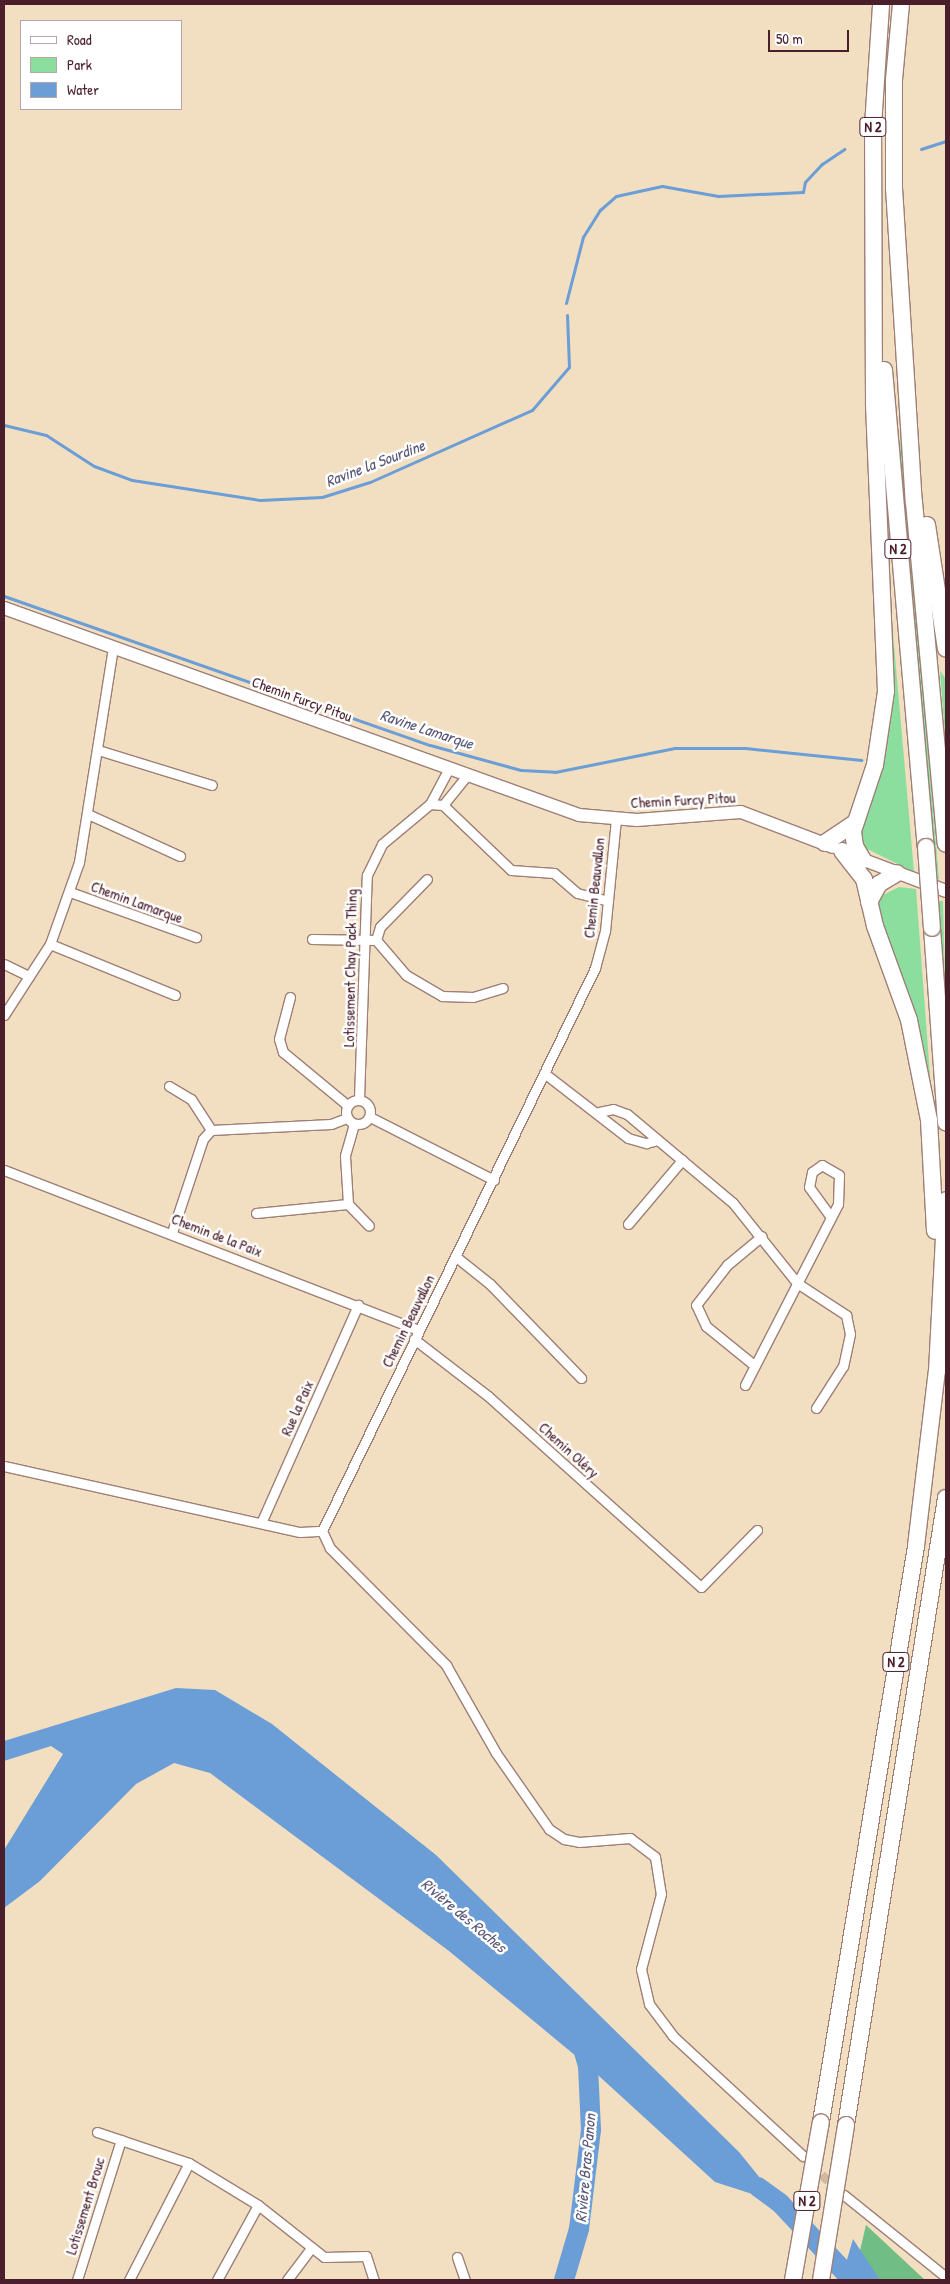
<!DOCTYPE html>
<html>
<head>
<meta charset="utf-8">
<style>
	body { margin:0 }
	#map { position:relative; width:950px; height:2284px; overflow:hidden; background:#f2dfc1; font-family:"Patrick Hand",sans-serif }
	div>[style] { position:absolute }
	.green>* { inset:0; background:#8cde9f }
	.forest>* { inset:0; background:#71bd86 }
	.water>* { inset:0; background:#6b9dd6 }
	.stream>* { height:3px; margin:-1.5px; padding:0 1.5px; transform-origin:1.5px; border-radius:1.5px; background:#6b9dd6 }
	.river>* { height:20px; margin:-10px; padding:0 10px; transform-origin:10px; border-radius:10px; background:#6b9dd6 }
	.street-tunnel>* { height:9px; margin-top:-4.5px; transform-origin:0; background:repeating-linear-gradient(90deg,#d0b9a3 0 9px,transparent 0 13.5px) }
	.roads { filter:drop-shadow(1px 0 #9e7f76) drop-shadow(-1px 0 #9e7f76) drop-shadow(0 1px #9e7f76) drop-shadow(0 -1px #9e7f76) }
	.street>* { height:9px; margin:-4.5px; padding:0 4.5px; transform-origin:4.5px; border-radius:4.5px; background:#fff }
	.street>.ring { margin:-4.5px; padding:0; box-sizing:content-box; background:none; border:9px solid #fff; border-radius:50% }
	.secondary>* { height:12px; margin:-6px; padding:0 6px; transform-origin:6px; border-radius:6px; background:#fff }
	.highway>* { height:16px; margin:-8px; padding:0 8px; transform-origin:8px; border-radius:8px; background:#fff }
	.bridges { filter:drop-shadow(1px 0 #9e7f76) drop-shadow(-1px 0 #9e7f76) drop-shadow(0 1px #9e7f76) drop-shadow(0 -1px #9e7f76) }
	.highway-bridge>* { height:16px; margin:-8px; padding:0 8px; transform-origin:8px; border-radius:8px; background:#fff }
	span { translate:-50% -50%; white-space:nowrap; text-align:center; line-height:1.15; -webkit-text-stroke:5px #fff; paint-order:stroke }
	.shield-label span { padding:1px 4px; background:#fff; border:1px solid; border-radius:4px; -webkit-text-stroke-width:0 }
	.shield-label { font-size:14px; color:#4a1f2b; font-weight:700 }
	.street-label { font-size:15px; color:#4a1f2b }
	.water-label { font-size:16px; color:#595878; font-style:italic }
	.frame { position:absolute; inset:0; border:5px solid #4a1f2b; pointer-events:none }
	.legend { position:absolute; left:20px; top:20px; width:162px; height:90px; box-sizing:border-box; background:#fff; border:1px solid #b7a5aa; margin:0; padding:6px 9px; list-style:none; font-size:15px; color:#4a1f2b }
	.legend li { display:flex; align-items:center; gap:10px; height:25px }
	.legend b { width:25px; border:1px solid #b7a5aa }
	.scale { position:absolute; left:768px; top:30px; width:81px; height:22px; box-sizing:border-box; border:2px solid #4a1f2b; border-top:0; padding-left:6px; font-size:15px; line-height:18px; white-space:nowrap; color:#4a1f2b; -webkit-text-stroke:4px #fff; paint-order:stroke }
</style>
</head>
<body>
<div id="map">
	<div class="green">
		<i style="clip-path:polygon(902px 441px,939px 879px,933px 878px,897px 442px)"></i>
		<i style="clip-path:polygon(888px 576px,914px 872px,863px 847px,860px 838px,888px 741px)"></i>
		<i style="clip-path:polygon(940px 671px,946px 679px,946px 749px)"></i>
		<i style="clip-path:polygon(899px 887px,916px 889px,931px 1089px,916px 1013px,877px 907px,881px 896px)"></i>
		<i style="clip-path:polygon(935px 901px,943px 901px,946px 1017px)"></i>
	</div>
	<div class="forest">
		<i style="clip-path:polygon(866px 2225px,925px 2280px,853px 2280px)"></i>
	</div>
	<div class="water">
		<i style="clip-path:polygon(176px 1688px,215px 1690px,272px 1724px,436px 1855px,739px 2152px,780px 2203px,715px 2182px,588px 2066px,449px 1951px,210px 1773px,174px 1763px,136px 1784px,40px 1881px,4px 1908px,4px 1850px,63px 1754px,51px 1746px,4px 1761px,4px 1741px)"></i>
		<i style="clip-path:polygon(853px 2239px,880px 2280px,848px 2280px,844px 2270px)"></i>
	</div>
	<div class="stream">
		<i style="left:921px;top:149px;width:26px;rotate:-18deg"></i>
		<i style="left:566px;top:303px;width:68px;rotate:-75.6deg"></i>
		<i style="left:583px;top:237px;width:32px;rotate:-58deg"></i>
		<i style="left:600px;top:210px;width:21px;rotate:-41deg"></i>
		<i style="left:616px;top:196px;width:47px;rotate:-12.3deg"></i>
		<i style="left:662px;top:186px;width:57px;rotate:10.1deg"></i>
		<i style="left:718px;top:196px;width:85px;rotate:-2.7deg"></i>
		<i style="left:803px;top:192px;width:10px;rotate:-79deg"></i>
		<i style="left:805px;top:182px;width:25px;rotate:-47deg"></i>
		<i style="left:822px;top:164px;width:27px;rotate:-34deg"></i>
		<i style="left:4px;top:425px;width:43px;rotate:13.4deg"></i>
		<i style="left:46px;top:435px;width:57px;rotate:32.9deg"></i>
		<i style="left:94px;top:466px;width:40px;rotate:20.2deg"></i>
		<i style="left:132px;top:480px;width:130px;rotate:8.9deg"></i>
		<i style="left:260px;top:500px;width:62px;rotate:-2.8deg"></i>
		<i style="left:322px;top:497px;width:50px;rotate:-17.4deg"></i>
		<i style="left:370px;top:482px;width:177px;rotate:-24deg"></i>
		<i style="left:532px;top:410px;width:57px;rotate:-49.3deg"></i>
		<i style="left:569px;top:367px;width:52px;rotate:-92.2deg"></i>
		<i style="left:4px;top:596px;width:451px;rotate:19.3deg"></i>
		<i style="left:430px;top:745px;width:94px;rotate:15.4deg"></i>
		<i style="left:521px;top:770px;width:34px;rotate:3deg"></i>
		<i style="left:555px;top:772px;width:122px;rotate:-11.3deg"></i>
		<i style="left:675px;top:748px;width:70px"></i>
		<i style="left:745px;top:748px;width:117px;rotate:5.9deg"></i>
	</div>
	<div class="river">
		<i style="left:758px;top:2187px;width:27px;rotate:36deg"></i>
		<i style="left:780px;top:2203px;width:105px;rotate:46.9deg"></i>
		<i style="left:564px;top:2280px;width:53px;rotate:-73.6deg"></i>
		<i style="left:579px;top:2229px;width:100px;rotate:-83.1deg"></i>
		<i style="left:591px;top:2130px;width:64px;rotate:-92.7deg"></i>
		<i style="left:588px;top:2066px;width:26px;rotate:-106deg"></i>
	</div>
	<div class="street-tunnel">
		<i style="left:812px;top:2165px;width:35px;rotate:44deg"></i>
	</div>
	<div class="roads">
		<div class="street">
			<i style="left:98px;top:750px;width:119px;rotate:17.1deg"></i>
			<i style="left:430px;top:804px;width:13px;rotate:4deg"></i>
			<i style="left:443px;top:805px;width:94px;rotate:43.7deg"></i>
			<i style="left:511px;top:870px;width:43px;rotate:4deg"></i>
			<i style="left:554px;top:873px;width:30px;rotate:41deg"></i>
			<i style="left:577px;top:893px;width:32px;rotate:14deg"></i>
			<i style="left:443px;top:805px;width:36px;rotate:-51deg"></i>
			<i style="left:90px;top:815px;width:99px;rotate:24.5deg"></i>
			<i style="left:70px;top:892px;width:134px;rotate:19.7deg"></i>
			<i style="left:312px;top:939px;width:64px;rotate:0.9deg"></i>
			<i style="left:376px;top:940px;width:14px;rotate:-73deg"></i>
			<i style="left:380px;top:927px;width:67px;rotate:-45.6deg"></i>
			<i style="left:376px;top:940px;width:46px;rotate:49.4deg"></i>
			<i style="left:406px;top:975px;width:42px;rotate:30.3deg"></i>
			<i style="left:442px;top:996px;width:31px;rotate:2deg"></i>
			<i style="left:473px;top:997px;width:31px;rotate:-17deg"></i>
			<i style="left:50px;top:944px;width:135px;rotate:22.2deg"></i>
			<i style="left:4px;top:964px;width:28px;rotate:26deg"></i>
			<i style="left:290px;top:997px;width:43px;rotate:104.7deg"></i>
			<i style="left:279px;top:1039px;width:14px;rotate:73deg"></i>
			<i style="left:283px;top:1052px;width:83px;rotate:39.6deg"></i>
			<i style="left:4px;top:1015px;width:85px;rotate:-57.1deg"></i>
			<i style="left:50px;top:944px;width:87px;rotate:-70.5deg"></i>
			<i style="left:79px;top:862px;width:217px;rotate:-81deg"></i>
			<i style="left:544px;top:1073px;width:106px;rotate:37.7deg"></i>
			<i style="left:628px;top:1138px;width:19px;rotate:16deg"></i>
			<i style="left:646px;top:1143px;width:12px;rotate:-14deg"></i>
			<i style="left:169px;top:1086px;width:26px;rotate:31deg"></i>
			<i style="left:191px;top:1099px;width:37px;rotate:57deg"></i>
			<i style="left:211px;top:1130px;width:12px;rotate:132deg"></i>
			<i style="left:203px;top:1139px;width:98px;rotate:108.4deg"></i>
			<i style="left:359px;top:1099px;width:224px;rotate:-88deg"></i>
			<i style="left:367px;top:875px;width:34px;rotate:-64deg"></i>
			<i style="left:382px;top:844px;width:62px;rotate:-39.8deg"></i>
			<i style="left:430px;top:804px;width:38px;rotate:-62deg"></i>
			<i class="ring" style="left:346px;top:1100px;width:15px;height:15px"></i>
			<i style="left:599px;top:1112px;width:14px;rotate:-12deg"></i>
			<i style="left:613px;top:1109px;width:15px;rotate:20deg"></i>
			<i style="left:627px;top:1114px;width:138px;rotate:40deg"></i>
			<i style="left:733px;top:1203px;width:102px;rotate:51.3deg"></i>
			<i style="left:797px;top:1283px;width:59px;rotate:33.1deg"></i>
			<i style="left:846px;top:1315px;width:19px;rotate:78deg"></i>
			<i style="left:850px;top:1334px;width:33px;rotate:102deg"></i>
			<i style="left:843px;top:1366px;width:50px;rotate:122.7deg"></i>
			<i style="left:370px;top:1117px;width:139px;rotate:26.9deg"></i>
			<i style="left:354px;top:1124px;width:33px;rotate:106deg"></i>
			<i style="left:345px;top:1156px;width:48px;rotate:86.4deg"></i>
			<i style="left:348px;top:1204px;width:30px;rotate:46deg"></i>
			<i style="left:211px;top:1130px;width:120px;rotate:-2.9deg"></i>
			<i style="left:331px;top:1124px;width:17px;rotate:-21deg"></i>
			<i style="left:4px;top:1170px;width:445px;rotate:21.1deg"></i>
			<i style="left:256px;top:1213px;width:92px;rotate:-5.6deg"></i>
			<i style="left:628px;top:1224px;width:84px;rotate:-49.8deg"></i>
			<i style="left:455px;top:1256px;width:45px;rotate:38.7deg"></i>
			<i style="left:490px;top:1284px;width:131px;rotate:45.9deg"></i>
			<i style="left:414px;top:1339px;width:93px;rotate:37.6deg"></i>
			<i style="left:488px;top:1396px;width:286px;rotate:41.9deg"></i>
			<i style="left:701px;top:1587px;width:80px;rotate:-45.5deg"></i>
			<i style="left:754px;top:1365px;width:62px;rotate:-140.9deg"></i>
			<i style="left:706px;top:1326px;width:23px;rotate:-115deg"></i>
			<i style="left:696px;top:1305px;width:51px;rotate:-52.2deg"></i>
			<i style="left:727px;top:1265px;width:45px;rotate:-39.6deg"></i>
			<i style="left:745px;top:1385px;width:203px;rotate:-62.8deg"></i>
			<i style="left:838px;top:1204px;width:29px;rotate:-88deg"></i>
			<i style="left:839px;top:1175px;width:20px;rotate:-150deg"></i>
			<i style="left:822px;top:1165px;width:12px;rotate:145deg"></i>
			<i style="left:812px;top:1172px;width:15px;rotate:101deg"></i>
			<i style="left:809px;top:1187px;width:37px;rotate:54deg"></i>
			<i style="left:4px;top:1466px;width:303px;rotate:12.6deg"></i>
			<i style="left:300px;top:1532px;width:22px;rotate:-3deg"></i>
			<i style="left:261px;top:1523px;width:239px;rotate:-66deg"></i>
			<i style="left:322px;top:1531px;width:19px;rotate:65deg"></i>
			<i style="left:330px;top:1548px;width:165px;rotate:45.2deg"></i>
			<i style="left:446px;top:1665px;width:101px;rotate:60.4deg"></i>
			<i style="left:496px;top:1753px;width:93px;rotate:55.1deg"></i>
			<i style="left:549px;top:1829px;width:18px;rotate:34deg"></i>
			<i style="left:564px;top:1839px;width:15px;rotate:11deg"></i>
			<i style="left:579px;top:1842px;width:51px;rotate:-4.5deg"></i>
			<i style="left:630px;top:1838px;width:31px;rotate:37deg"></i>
			<i style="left:655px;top:1857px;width:37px;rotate:81deg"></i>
			<i style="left:661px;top:1894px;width:78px;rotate:104.9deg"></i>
			<i style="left:641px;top:1969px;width:36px;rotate:77deg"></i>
			<i style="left:649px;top:2004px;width:40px;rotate:53deg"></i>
			<i style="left:673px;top:2036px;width:177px;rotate:42.7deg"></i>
			<i style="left:322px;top:1531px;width:626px;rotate:-64.13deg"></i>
			<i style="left:595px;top:968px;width:38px;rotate:-75deg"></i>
			<i style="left:605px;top:931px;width:114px;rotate:-84.4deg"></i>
			<i style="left:97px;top:2132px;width:97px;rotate:18.6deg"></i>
			<i style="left:189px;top:2163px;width:81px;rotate:31.3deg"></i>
			<i style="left:258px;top:2205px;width:84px;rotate:38.2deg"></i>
			<i style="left:324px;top:2257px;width:42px;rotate:-1.4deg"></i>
			<i style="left:366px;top:2256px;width:25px;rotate:72deg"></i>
			<i style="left:844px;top:2195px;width:131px;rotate:38.8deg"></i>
			<i style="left:457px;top:2257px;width:24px;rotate:71deg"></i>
			<i style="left:77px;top:2280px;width:147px;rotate:-72.6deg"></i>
			<i style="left:129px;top:2280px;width:131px;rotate:-62.9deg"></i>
			<i style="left:217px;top:2280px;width:85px;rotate:-61.3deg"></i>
			<i style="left:287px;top:2280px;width:39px;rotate:-53deg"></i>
		</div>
		<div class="secondary">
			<i style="left:4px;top:608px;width:611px;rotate:19.8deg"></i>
			<i style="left:579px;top:815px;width:58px;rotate:4.9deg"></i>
			<i style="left:637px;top:820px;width:104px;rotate:-4.4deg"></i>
			<i style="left:741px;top:812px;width:98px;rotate:20.8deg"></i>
			<i style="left:856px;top:857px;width:96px;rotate:20.7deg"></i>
		</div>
		<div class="highway">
			<i style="left:901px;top:4px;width:76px;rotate:95.3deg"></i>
			<i style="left:894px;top:80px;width:108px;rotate:90deg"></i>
			<i style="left:894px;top:188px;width:315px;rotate:86.4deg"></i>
			<i style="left:914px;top:502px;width:343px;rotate:84.7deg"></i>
			<i style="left:884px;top:370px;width:479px;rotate:85deg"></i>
			<i style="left:927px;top:525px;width:125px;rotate:81.3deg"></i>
			<i style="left:825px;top:843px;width:36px;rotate:-34deg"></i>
			<i style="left:842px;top:851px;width:36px;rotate:52deg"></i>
			<i style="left:864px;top:879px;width:48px;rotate:76.8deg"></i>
			<i style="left:875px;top:926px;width:100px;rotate:70.1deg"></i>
			<i style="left:909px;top:1020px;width:102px;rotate:78.7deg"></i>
			<i style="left:929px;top:1120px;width:111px;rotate:86.9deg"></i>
			<i style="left:863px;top:860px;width:16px;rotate:-120deg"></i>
			<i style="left:855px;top:846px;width:15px;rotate:-98deg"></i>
			<i style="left:853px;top:831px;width:70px;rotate:-71.6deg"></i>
			<i style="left:875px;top:765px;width:75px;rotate:-81.5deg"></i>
			<i style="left:886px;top:691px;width:289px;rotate:-92.4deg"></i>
			<i style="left:874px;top:402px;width:276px;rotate:-90.2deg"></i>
			<i style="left:873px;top:126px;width:122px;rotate:-86.2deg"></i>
			<i style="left:869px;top:902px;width:21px;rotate:-61deg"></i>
			<i style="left:879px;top:884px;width:21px;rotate:-31deg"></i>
			<i style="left:932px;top:928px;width:195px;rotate:85.9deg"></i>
			<i style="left:821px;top:2122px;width:584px;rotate:-80.63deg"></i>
			<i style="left:916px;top:1546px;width:176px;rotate:-83.2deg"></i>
			<i style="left:937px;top:1371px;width:171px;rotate:-87deg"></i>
			<i style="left:846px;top:2125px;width:635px;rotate:-80.94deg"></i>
		</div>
	</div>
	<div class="bridges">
		<div class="highway-bridge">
			<i style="left:926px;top:847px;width:81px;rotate:85.8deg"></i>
			<i style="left:793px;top:2280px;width:160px;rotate:-80deg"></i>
			<i style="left:821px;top:2280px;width:157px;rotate:-80.8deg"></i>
		</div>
	</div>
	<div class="shield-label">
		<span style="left:873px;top:127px">N 2</span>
		<span style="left:898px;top:549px">N 2</span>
		<span style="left:896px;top:1662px">N 2</span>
		<span style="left:807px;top:2201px">N 2</span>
	</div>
	<div class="street-label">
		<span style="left:302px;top:699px;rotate:20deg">Chemin Furcy Pitou</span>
		<span style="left:683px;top:800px;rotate:-3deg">Chemin Furcy Pitou</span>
		<span style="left:594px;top:888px;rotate:-84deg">Chemin Beauvallon</span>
		<span style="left:137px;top:902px;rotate:20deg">Chemin Lamarque</span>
		<span style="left:350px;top:968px;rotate:-89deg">Lotissement Chay Pack Thing</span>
		<span style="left:217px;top:1235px;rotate:21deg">Chemin de la Paix</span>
		<span style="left:408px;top:1321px;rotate:-64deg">Chemin Beauvallon</span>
		<span style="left:297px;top:1408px;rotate:-66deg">Rue la Paix</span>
		<span style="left:569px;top:1450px;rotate:42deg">Chemin Oléry</span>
		<span style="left:85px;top:2206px;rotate:-73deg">Lotissement Brouc</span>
	</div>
	<div class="water-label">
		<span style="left:375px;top:463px;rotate:-21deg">Ravine la Sourdine</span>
		<span style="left:427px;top:729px;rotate:18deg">Ravine Lamarque</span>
		<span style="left:464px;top:1915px;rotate:40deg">Rivière des Roches</span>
		<span style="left:585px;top:2168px;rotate:-85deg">Rivière Bras Panon</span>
	</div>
	<div class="frame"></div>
	<ul class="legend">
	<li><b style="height:6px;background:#fff"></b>Road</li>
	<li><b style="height:14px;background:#8cde9f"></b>Park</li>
	<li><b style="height:14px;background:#6b9dd6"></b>Water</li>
	</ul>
	<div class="scale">50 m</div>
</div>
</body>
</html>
